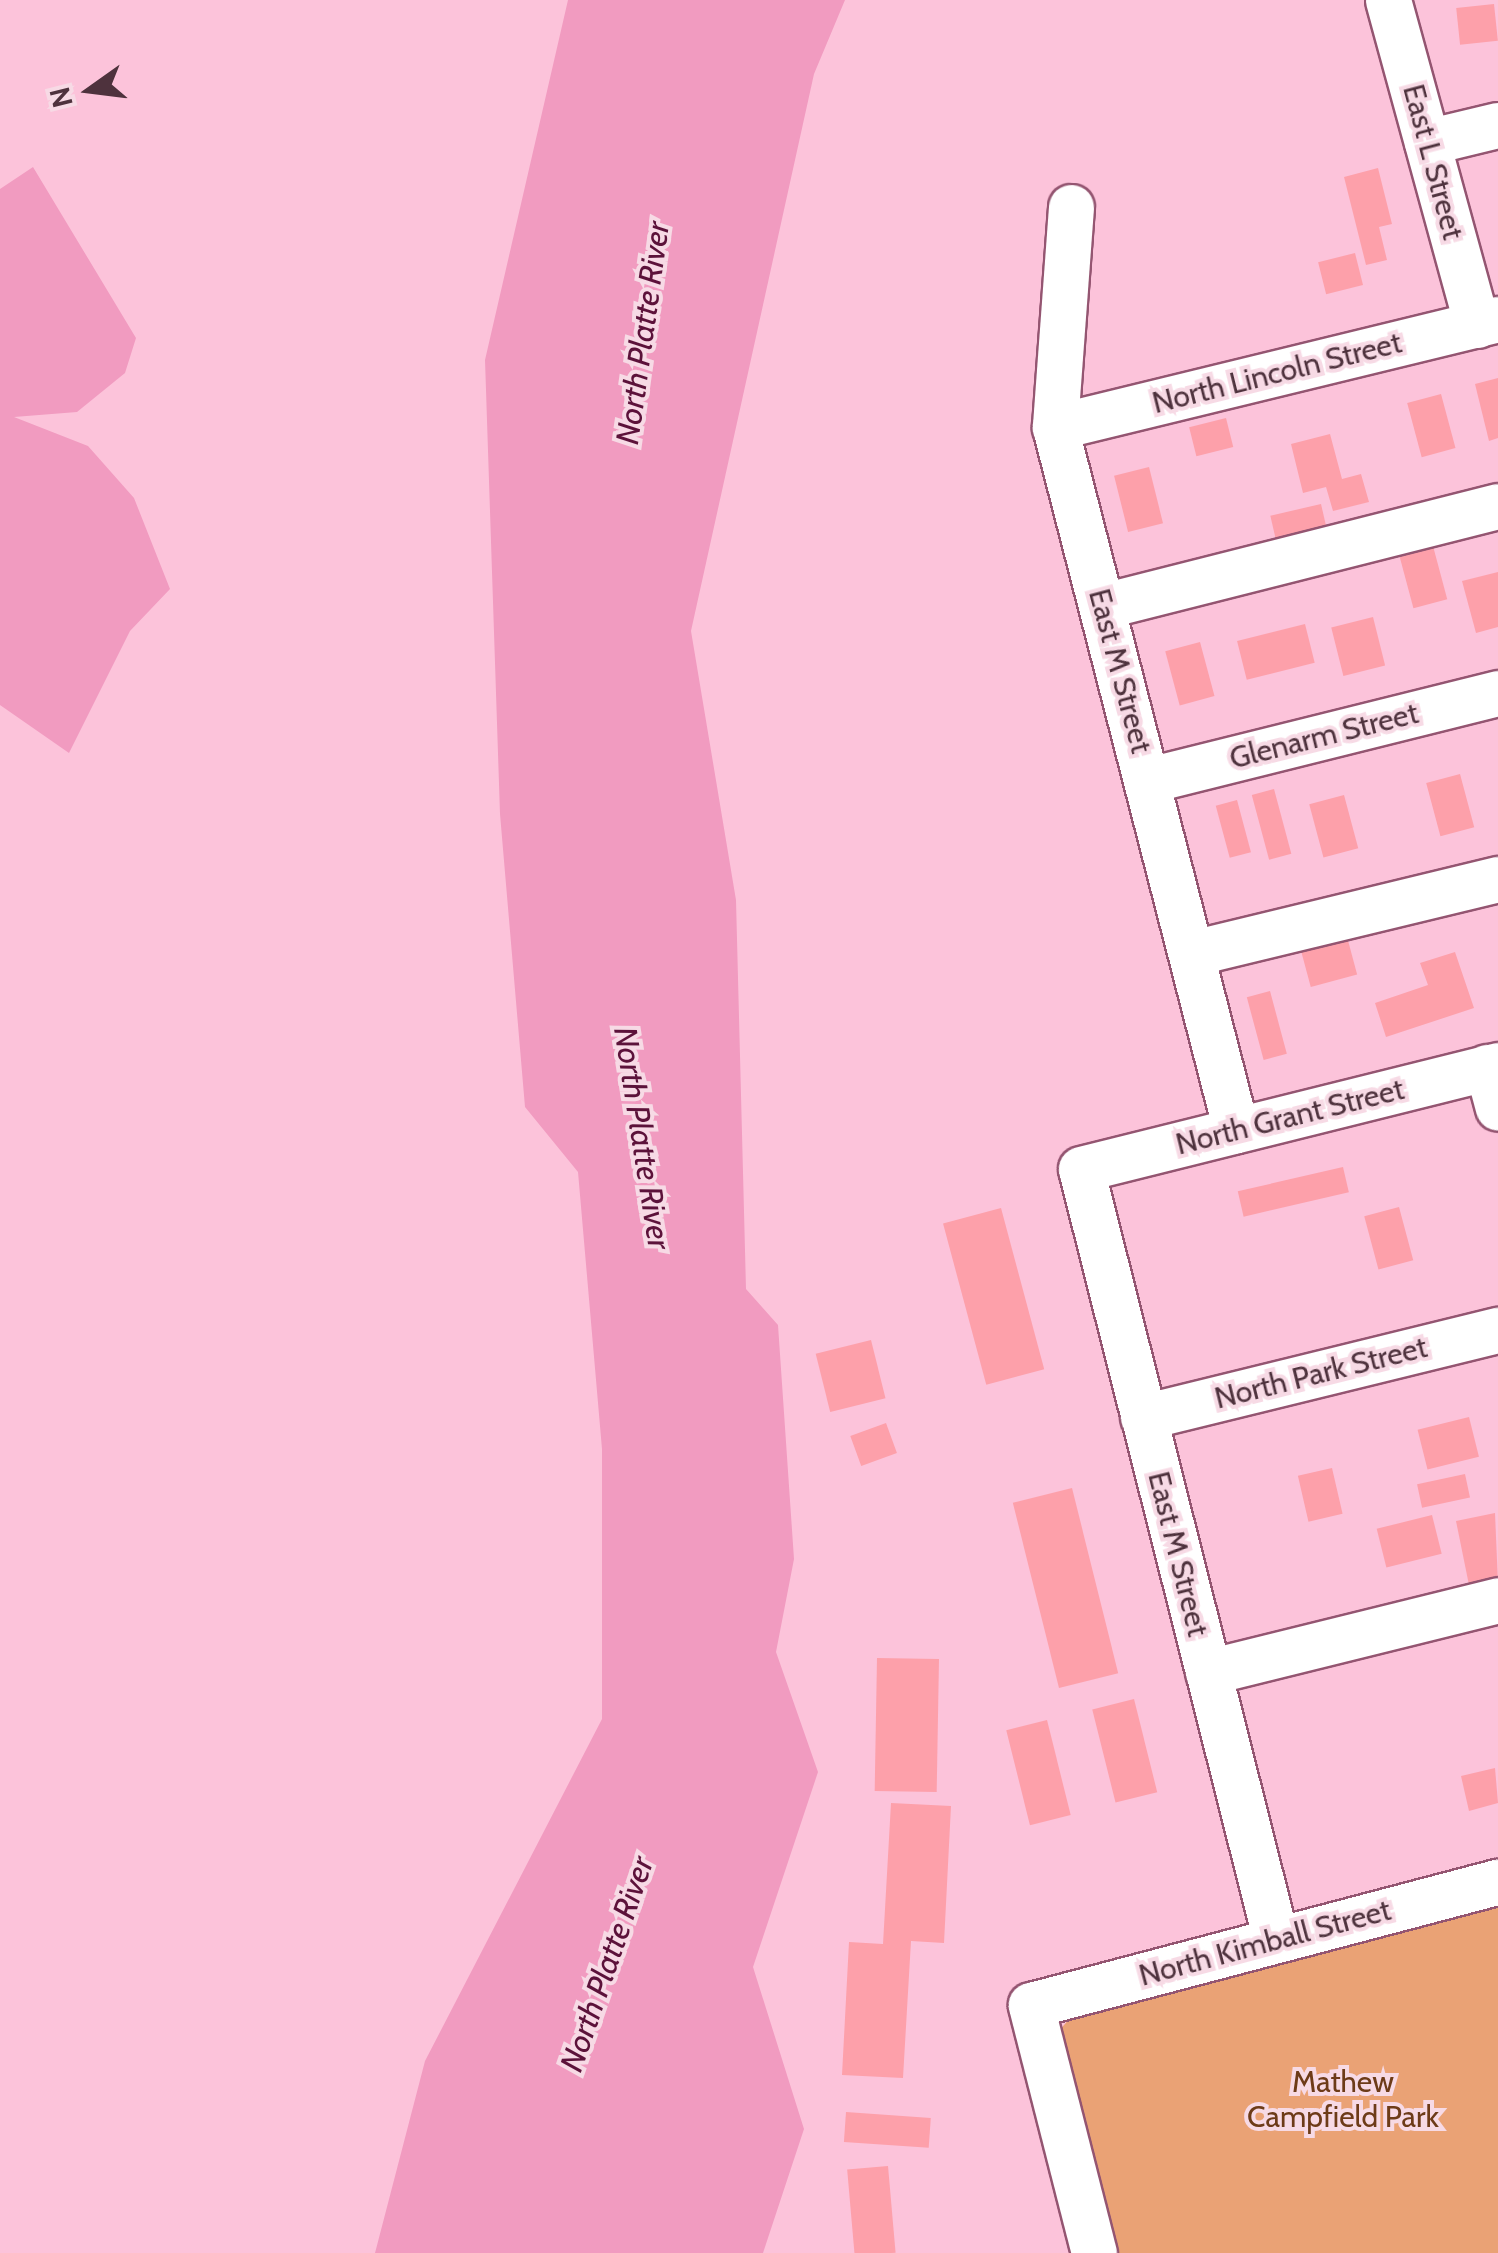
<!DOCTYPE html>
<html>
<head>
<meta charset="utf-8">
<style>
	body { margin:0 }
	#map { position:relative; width:1498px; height:2253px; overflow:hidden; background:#fcc3da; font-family:Cabin,sans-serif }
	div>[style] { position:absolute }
	.green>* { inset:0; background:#eaa275 }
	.water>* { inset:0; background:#f19bc0 }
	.building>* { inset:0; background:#fda0aa; transform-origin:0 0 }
	.roads { filter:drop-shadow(2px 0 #945571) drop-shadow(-2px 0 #945571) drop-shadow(0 2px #945571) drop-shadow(0 -2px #945571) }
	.minor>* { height:45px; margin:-22.5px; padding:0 22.5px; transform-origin:22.5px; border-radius:22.5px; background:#fff }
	span { translate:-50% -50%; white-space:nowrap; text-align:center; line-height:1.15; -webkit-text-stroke:8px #f7dae5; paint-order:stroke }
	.street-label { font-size:30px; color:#4e323d }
	.park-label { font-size:30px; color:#6d3b18 }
	.water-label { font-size:32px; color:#5c123a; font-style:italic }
	.north { position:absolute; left:40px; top:40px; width:100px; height:100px; -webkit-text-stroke:8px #f7dae5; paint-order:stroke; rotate:256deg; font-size:28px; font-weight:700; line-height:40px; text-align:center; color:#4e323d }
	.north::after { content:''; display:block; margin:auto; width:35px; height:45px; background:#4e323d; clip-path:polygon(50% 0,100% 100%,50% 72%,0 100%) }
</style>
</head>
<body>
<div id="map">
	<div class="green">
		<i style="clip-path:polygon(1498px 1898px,1498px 2253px,1111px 2253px,1057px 2033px,1071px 2017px)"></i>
	</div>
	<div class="water">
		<i style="clip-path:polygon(568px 0,845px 0,814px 74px,691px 631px,736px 900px,746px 1289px,778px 1325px,794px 1559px,776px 1652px,818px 1772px,753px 1967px,804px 2129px,763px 2253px,375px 2253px,425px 2061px,602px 1719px,602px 1449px,578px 1172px,525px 1107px,500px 814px,485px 360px)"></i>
		<i style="clip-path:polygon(33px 167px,136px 338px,125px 373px,77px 412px,14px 417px,88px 446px,134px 498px,170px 589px,130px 631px,69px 753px,0 705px,0 189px)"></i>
	</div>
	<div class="building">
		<i style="left:1494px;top:4px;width:37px;height:38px;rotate:84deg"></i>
		<i style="clip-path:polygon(1378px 168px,1392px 224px,1379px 227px,1387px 260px,1366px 265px,1344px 177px)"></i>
		<i style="left:1355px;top:253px;width:33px;height:38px;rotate:76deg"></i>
		<i style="clip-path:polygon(1498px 378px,1498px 438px,1489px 441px,1475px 384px)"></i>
		<i style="left:1441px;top:394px;width:56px;height:35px;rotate:75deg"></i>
		<i style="left:1226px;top:418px;width:30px;height:38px;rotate:76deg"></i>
		<i style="clip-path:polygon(1330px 434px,1342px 479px,1361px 474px,1369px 502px,1333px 511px,1326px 487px,1303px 493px,1291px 444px)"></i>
		<i style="left:1149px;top:467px;width:58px;height:36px;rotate:76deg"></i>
		<i style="left:1321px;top:504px;width:35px;height:52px;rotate:77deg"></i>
		<i style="left:1433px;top:546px;width:55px;height:35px;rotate:75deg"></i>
		<i style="clip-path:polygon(1498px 572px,1498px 627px,1476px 633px,1462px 581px)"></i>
		<i style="left:1373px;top:617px;width:50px;height:43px;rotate:76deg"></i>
		<i style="left:1305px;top:624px;width:40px;height:70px;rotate:76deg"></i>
		<i style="left:1200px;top:642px;width:56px;height:36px;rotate:75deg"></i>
		<i style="left:1460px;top:774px;width:55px;height:35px;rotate:75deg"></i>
		<i style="left:1274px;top:789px;width:67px;height:23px;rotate:75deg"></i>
		<i style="left:1344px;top:795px;width:55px;height:36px;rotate:75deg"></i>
		<i style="left:1237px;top:800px;width:54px;height:22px;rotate:75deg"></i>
		<i style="left:1346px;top:933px;width:43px;height:48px;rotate:75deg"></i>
		<i style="clip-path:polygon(1455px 952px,1474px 1008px,1386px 1037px,1375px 1003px,1428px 985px,1420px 963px)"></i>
		<i style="left:1270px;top:991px;width:65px;height:24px;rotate:75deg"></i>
		<i style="left:1343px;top:1167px;width:26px;height:108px;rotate:77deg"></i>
		<i style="left:1399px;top:1207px;width:55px;height:36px;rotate:75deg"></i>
		<i style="left:1001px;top:1208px;width:167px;height:60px;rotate:75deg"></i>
		<i style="left:871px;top:1340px;width:60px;height:57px;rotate:76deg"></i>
		<i style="left:1469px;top:1417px;width:41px;height:53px;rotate:76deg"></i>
		<i style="left:886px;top:1423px;width:32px;height:38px;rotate:70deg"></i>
		<i style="left:1332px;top:1468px;width:47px;height:35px;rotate:77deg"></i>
		<i style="left:1465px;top:1474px;width:24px;height:49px;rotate:78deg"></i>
		<i style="left:1072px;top:1488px;width:191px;height:61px;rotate:76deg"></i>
		<i style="clip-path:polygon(1495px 1513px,1498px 1584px,1470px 1590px,1456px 1521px)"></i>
		<i style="left:1432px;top:1515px;width:40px;height:57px;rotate:76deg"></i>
		<i style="left:877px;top:1658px;width:62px;height:133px;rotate:1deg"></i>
		<i style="left:1134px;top:1699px;width:96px;height:43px;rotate:76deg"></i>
		<i style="left:1047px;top:1720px;width:98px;height:42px;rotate:76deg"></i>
		<i style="clip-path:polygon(1495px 1768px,1498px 1803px,1469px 1811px,1461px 1776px)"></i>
		<i style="clip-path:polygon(891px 1803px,951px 1806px,944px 1943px,911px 1941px,903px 2078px,842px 2075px,849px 1942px,883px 1944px)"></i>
		<i style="left:846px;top:2112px;width:85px;height:30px;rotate:4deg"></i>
		<i style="left:888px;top:2166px;width:87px;height:41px;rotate:85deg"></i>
	</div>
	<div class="roads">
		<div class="minor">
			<i style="left:1388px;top:0;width:337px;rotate:74.7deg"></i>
			<i style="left:1427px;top:142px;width:73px;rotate:-13.5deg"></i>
			<i style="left:1071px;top:207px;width:221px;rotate:94.2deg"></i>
			<i style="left:1055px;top:427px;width:726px;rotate:75.56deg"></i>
			<i style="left:1055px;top:427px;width:456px;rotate:-13.7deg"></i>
			<i style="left:1103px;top:606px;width:407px;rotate:-14.2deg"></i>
			<i style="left:1149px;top:780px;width:360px;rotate:-14deg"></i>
			<i style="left:1192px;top:953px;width:315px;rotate:-13.6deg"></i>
			<i style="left:1487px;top:1067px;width:42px;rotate:75deg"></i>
			<i style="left:1143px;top:1417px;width:366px;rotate:-13.8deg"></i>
			<i style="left:1208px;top:1672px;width:299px;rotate:-13.9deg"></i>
			<i style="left:1276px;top:1940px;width:795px;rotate:-104.19deg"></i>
			<i style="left:1081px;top:1169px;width:430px;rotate:-14deg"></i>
			<i style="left:1094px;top:2253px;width:256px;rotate:-104.3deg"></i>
			<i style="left:1031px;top:2005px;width:483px;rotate:-14.8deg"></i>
		</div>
	</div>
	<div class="street-label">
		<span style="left:1433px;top:162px;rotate:75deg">East L Street</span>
		<span style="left:1277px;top:373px;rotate:-14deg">North Lincoln Street</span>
		<span style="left:1120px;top:671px;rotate:75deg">East M Street</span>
		<span style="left:1324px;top:736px;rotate:-14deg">Glenarm Street</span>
		<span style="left:1290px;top:1117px;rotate:-14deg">North Grant Street</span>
		<span style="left:1321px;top:1373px;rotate:-14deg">North Park Street</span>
		<span style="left:1178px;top:1554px;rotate:76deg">East M Street</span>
		<span style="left:1265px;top:1943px;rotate:-15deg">North Kimball Street</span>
	</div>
	<div class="park-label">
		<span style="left:1343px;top:2099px">Mathew<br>Campfield Park</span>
	</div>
	<div class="water-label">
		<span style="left:643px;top:333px;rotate:-82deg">North Platte River</span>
		<span style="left:642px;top:1138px;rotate:81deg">North Platte River</span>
		<span style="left:607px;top:1964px;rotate:-71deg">North Platte River</span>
	</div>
	<div class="north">N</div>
</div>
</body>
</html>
